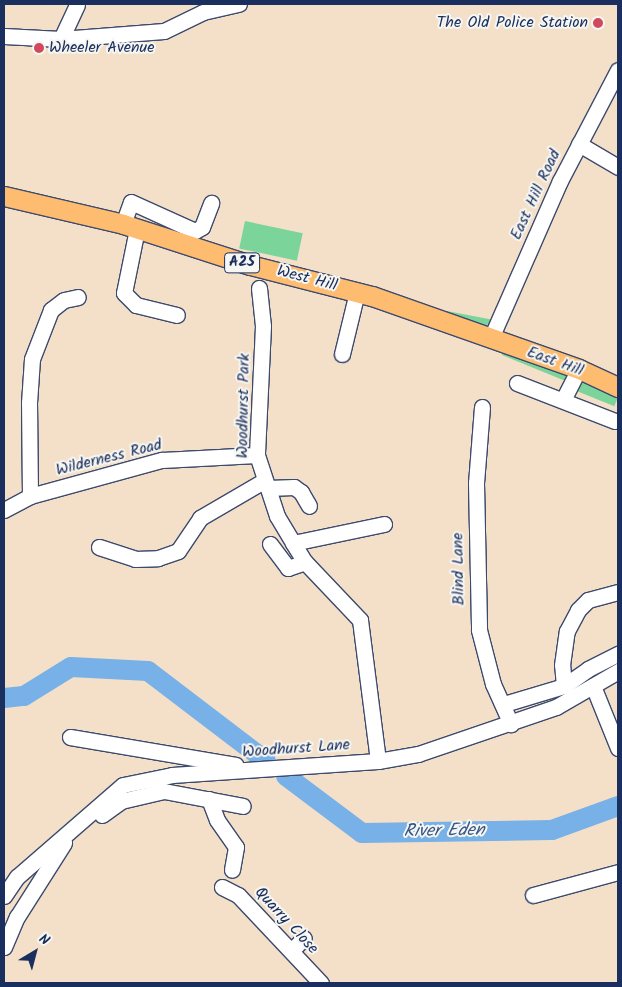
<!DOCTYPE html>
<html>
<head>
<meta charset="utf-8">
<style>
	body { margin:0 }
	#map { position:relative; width:622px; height:987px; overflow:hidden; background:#f4e0c8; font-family:Kalam,sans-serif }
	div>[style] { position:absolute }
	.green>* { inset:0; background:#7bd499; transform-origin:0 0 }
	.river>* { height:20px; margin:-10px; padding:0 10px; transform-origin:10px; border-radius:10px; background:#78b0e8 }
	.roads { filter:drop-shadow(1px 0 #3c4a6e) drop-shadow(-1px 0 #3c4a6e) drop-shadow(0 1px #3c4a6e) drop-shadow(0 -1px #3c4a6e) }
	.minor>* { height:15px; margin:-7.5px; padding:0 7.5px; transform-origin:7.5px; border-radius:7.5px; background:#fff }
	.major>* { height:19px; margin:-9.5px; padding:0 9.5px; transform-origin:9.5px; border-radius:9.5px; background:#fdbc70 }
	.dots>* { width:14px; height:14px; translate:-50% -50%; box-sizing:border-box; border:2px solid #f6f6f2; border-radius:50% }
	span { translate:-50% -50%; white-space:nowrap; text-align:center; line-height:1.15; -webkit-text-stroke:4px #f6f6f2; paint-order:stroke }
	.shield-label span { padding:1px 4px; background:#f6f6f2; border:1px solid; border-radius:4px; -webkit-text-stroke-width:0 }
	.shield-label { font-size:15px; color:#1b2f5e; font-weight:700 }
	.poi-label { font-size:16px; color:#1b2f5e }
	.right { translate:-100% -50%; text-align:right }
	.left { translate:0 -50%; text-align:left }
	.street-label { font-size:16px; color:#1b2f5e }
	.water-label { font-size:18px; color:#375687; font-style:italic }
	.frame { position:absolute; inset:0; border:5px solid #1b2f5e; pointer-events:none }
	.north { position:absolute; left:10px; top:927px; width:50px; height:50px; -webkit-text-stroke:4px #f6f6f2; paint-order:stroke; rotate:37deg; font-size:14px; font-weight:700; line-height:20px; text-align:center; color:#1b2f5e }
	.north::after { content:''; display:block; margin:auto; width:18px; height:22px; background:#1b2f5e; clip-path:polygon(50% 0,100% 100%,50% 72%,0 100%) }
</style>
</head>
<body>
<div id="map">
	<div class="green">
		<i style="left:245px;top:221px;width:59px;height:28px;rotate:12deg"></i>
		<i style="clip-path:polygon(447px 312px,447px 311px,494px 320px,484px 327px)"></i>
		<i style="clip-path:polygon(502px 351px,567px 376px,568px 382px,502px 355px)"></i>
		<i style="left:581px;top:382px;width:40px;height:10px;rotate:22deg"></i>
	</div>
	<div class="river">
		<i style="left:4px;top:698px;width:20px;rotate:-6deg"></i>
		<i style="left:24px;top:696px;width:55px;rotate:-31.7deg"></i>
		<i style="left:71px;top:667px;width:77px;rotate:3deg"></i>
		<i style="left:148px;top:671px;width:148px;rotate:37.3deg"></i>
		<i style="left:286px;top:776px;width:95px;rotate:36.9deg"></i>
		<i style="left:362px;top:833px;width:190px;rotate:-0.9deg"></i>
		<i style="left:552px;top:830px;width:70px;rotate:-20deg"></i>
	</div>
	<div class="roads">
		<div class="minor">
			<i style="left:4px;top:36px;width:57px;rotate:3deg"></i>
			<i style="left:61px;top:39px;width:103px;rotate:-4.4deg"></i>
			<i style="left:164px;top:31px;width:43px;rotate:-26deg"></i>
			<i style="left:203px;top:12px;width:37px;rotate:-13deg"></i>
			<i style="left:61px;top:39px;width:38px;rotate:-65deg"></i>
			<i style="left:579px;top:144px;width:45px;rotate:30.5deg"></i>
			<i style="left:123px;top:224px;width:23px;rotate:-70deg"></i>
			<i style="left:131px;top:202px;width:70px;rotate:24.4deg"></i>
			<i style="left:195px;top:231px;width:8px;rotate:-30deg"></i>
			<i style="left:202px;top:227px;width:26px;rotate:-69deg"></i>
			<i style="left:137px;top:229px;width:65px;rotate:101.5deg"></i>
			<i style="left:124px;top:293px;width:17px;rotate:45deg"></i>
			<i style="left:136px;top:305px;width:42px;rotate:13.7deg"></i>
			<i style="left:259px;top:288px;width:38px;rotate:84deg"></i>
			<i style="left:263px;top:326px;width:129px;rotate:92.7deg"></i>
			<i style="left:257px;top:455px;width:64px;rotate:71.8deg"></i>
			<i style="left:277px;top:516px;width:31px;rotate:59deg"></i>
			<i style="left:293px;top:543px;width:22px;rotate:58deg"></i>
			<i style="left:305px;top:562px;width:80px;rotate:46.5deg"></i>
			<i style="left:360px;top:620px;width:142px;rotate:82.7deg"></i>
			<i style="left:491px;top:338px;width:171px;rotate:-66.3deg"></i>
			<i style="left:560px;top:181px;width:125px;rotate:-62.4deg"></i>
			<i style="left:342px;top:354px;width:64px;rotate:-76.4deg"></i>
			<i style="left:517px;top:383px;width:105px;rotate:21.2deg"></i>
			<i style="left:563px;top:400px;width:35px;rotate:-63deg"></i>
			<i style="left:482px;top:407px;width:76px;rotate:94.5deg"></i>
			<i style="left:476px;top:483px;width:147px;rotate:88.8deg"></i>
			<i style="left:479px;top:630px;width:56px;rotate:75.5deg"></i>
			<i style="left:493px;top:684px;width:44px;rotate:65.8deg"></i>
			<i style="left:268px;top:488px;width:26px;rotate:-2deg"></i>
			<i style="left:294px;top:487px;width:9px;rotate:36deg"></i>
			<i style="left:301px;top:492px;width:16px;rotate:60deg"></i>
			<i style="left:30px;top:496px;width:93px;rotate:-90.6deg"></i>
			<i style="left:29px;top:403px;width:44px;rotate:-86.1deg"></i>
			<i style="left:32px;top:359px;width:53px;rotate:-68.8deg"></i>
			<i style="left:51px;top:310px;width:16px;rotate:-38deg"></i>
			<i style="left:64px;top:300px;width:14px;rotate:-12deg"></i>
			<i style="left:4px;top:510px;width:30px;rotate:-28deg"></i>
			<i style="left:30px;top:496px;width:137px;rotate:-15.3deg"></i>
			<i style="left:162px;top:460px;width:95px;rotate:-3deg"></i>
			<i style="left:293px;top:543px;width:93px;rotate:-11.8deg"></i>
			<i style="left:270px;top:544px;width:30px;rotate:53deg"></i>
			<i style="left:288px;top:568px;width:18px;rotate:-19deg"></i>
			<i style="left:99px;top:547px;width:38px;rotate:18deg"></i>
			<i style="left:135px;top:559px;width:23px;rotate:-2deg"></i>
			<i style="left:158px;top:558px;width:21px;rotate:-19deg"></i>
			<i style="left:178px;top:551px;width:40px;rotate:-56deg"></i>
			<i style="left:200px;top:518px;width:75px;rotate:-30.3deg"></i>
			<i style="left:564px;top:686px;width:29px;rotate:-35deg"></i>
			<i style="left:588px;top:669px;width:34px;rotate:-27deg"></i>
			<i style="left:593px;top:686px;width:67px;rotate:68deg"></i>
			<i style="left:504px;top:704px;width:63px;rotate:-16.7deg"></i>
			<i style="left:564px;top:686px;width:21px;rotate:-95deg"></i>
			<i style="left:562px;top:665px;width:34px;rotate:-82deg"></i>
			<i style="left:567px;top:631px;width:24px;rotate:-62deg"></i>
			<i style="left:578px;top:610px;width:14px;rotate:-45deg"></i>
			<i style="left:588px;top:600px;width:31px;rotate:-15deg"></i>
			<i style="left:70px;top:737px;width:168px;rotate:9.6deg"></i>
			<i style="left:209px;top:799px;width:22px;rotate:69deg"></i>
			<i style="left:217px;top:820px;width:33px;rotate:55deg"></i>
			<i style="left:236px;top:847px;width:23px;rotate:100deg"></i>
			<i style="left:102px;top:815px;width:24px;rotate:-36deg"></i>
			<i style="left:121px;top:801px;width:44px;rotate:-13.1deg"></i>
			<i style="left:164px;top:791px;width:80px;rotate:10.8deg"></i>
			<i style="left:222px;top:887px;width:18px;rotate:27deg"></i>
			<i style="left:238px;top:895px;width:121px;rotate:46.7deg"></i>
			<i style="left:533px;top:895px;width:88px;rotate:-15.1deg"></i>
			<i style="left:4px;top:896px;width:23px;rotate:-56deg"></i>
			<i style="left:17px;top:877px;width:140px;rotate:-41deg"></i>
			<i style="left:123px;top:785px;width:50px;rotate:-11.5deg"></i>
			<i style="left:172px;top:775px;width:206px;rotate:-3.9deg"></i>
			<i style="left:378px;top:761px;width:41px;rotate:-9.9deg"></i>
			<i style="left:418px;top:754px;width:146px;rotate:-18.8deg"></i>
			<i style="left:556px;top:707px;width:72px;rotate:-30.1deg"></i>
			<i style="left:4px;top:947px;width:33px;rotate:-67deg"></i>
			<i style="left:17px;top:917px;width:88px;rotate:-57.6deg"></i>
			<i style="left:291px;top:951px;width:18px;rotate:-45deg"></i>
		</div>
		<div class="major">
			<i style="left:4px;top:196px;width:122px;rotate:13.2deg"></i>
			<i style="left:123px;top:224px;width:133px;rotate:17.9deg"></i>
			<i style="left:250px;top:265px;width:126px;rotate:14.3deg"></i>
			<i style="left:372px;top:296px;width:219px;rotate:19.4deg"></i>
			<i style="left:579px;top:369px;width:43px;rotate:24.8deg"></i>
		</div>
	</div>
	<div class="dots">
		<i style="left:598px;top:23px;background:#d1495b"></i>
		<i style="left:39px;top:48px;background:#d1495b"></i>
	</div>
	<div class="shield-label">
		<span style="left:242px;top:263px">A25</span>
	</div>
	<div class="poi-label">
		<span class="right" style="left:588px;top:23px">The Old Police Station</span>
		<span class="left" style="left:49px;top:48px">Wheeler Avenue</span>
	</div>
	<div class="street-label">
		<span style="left:536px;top:195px;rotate:-65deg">East Hill Road</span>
		<span style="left:307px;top:279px;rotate:15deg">West Hill</span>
		<span style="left:555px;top:362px;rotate:20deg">East Hill</span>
		<span style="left:244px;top:406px;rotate:-89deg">Woodhurst Park</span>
		<span style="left:109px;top:458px;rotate:-14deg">Wilderness Road</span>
		<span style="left:459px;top:569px;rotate:-91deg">Blind Lane</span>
		<span style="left:296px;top:749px;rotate:-4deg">Woodhurst Lane</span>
		<span style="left:286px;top:921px;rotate:47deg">Quarry Close</span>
	</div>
	<div class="water-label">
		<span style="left:444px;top:832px;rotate:-1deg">River Eden</span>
	</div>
	<div class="frame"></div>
	<div class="north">N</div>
</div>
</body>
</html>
